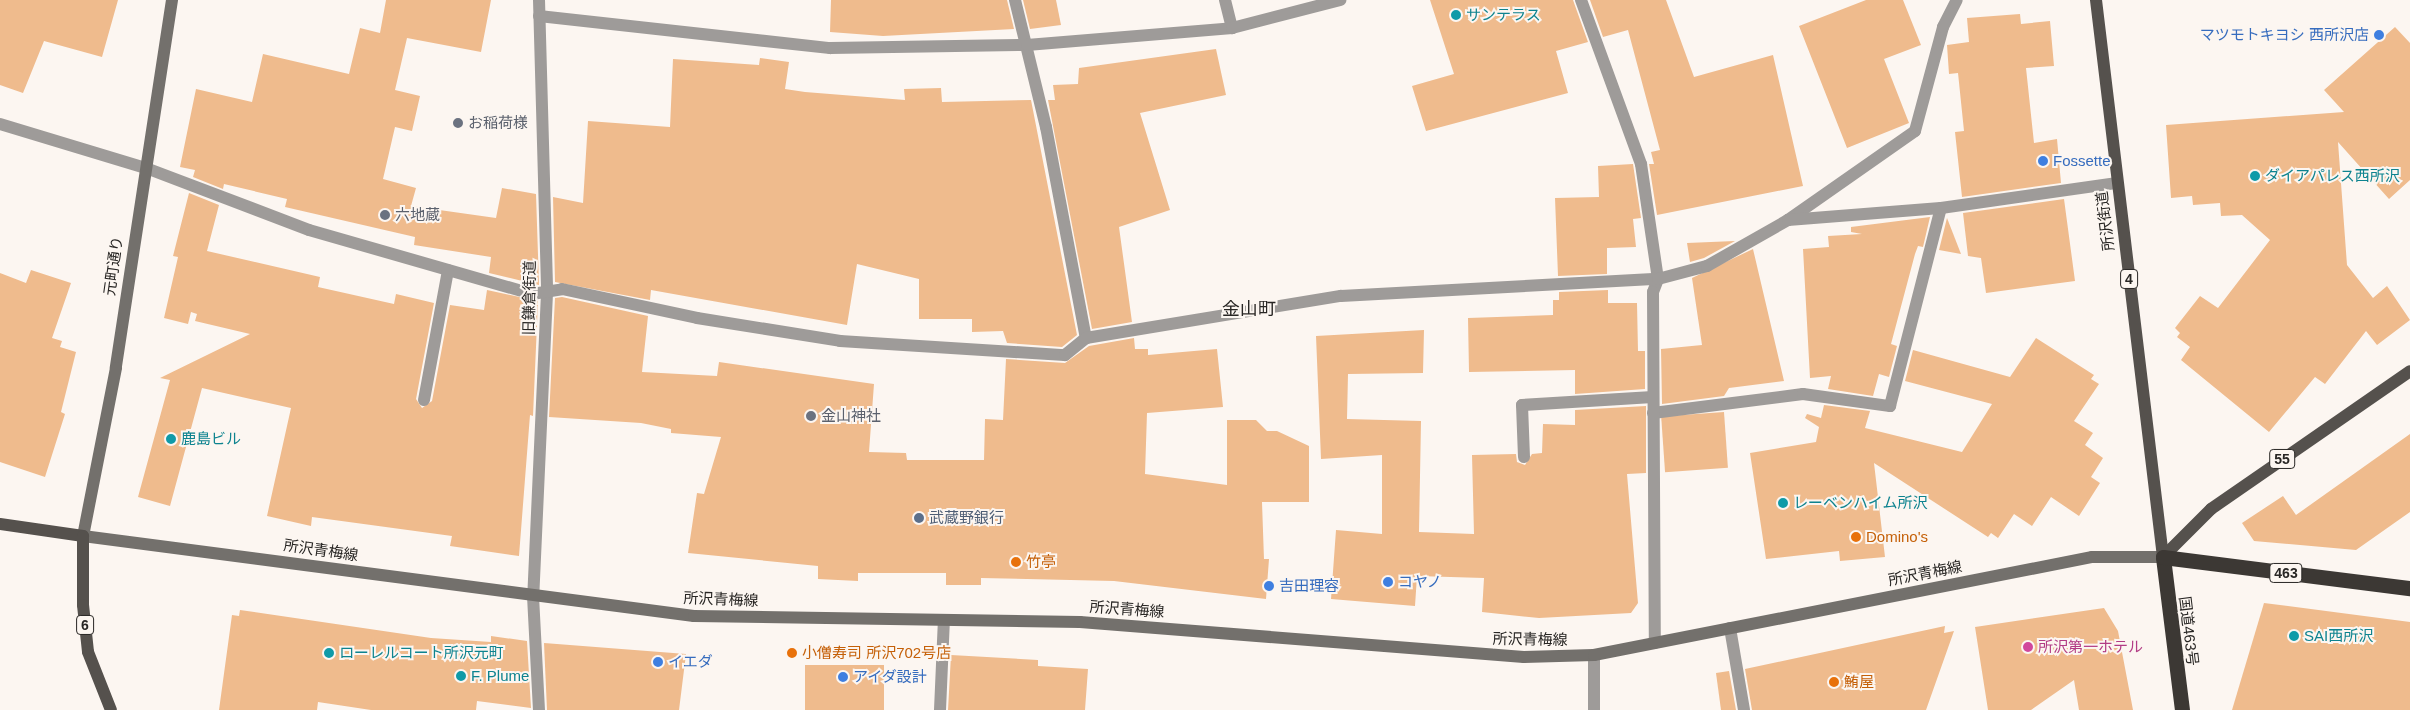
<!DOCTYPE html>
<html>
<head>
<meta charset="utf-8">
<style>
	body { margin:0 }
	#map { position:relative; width:2410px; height:710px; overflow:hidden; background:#fcf6f1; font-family:Arial,"Noto Sans JP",sans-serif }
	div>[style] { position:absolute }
	.building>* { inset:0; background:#efbb8d; transform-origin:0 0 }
	.lane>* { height:12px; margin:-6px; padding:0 6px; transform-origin:6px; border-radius:6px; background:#9e9b99 }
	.street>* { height:12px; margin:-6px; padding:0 6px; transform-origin:6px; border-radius:6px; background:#9e9b99 }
	.secondary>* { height:12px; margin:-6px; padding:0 6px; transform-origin:6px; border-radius:6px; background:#73706c }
	.primary>* { height:12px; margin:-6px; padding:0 6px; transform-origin:6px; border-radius:6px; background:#55514d }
	.highway>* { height:15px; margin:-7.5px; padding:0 7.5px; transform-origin:7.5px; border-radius:7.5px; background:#3c3834 }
	.dots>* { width:14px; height:14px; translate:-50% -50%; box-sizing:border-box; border:2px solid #fcf6f1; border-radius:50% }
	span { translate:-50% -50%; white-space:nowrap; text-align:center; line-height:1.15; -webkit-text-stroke:4px #fcf6f1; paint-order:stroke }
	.shield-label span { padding:1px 4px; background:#fcf6f1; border:1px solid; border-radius:4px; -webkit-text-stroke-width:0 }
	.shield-label { font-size:14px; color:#282624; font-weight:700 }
	.culture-label { font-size:15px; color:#0d838f }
	.left { translate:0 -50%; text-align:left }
	.shop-label { font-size:15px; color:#366cbe }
	.right { translate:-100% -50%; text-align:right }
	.worship-label { font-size:15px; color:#5b616d }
	.street-label { font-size:15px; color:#282624 }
	.service-label { font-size:15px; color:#4e5e75 }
	.food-label { font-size:15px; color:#c56008 }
	.hotel-label { font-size:15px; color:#b23c85 }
	.quarter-label { font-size:18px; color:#282624 }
</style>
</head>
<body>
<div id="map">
	<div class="building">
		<i style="clip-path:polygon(0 0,118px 0,102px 57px,44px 41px,23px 93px,0 85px)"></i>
		<i style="clip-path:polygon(386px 0,491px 0,481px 52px,407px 38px,395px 90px,420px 96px,412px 131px,395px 127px,383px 179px,416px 188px,411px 206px,496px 218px,502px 188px,536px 194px,539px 285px,489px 273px,491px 257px,414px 245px,415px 237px,285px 207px,287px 199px,224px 184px,223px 189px,193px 177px,195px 170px,180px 167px,196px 89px,252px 102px,263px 54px,349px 74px,360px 28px,380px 33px)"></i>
		<i style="clip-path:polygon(831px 0,1007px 0,1014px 29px,883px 36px,830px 32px)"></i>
		<i style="clip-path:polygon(1023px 0,1056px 0,1061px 25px,1030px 29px)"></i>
		<i style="clip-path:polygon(1430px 0,1573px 0,1588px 42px,1556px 51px,1568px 93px,1426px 131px,1412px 86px,1454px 74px)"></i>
		<i style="clip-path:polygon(1590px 0,1666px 0,1694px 77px,1773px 55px,1803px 186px,1657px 215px,1649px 164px,1654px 164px,1651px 152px,1660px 150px,1628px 30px,1603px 37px)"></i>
		<i style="clip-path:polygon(1866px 0,1903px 0,1921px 45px,1884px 59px,1909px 123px,1847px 148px,1799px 26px)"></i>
		<i style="clip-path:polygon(2020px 14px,2021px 24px,2050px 21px,2054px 66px,2026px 68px,2034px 143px,2057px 139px,2061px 183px,1962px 197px,1955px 132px,1964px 131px,1958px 73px,1949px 74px,1947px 45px,1969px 42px,1967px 18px)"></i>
		<i style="clip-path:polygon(2395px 27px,2410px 43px,2410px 180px,2389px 199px,2338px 142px,2347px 265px,2373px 298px,2387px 286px,2410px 320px,2377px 345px,2366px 331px,2325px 384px,2315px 377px,2269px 432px,2181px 360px,2190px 347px,2177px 337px,2180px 333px,2175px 328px,2200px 296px,2218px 308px,2270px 240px,2242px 215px,2221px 216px,2220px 203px,2193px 205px,2192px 196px,2171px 198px,2166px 125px,2344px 112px,2324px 90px)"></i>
		<i style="clip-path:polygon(1216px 49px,1226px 95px,1140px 113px,1170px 210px,1119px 227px,1132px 322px,1092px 329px,1048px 100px,1055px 100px,1053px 85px,1078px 84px,1079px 68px)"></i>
		<i style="clip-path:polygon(760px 58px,789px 62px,785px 89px,805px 92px,905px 100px,904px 89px,941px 88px,942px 102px,1031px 100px,1077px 335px,1062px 347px,1007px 343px,1003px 331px,972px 332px,972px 319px,919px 319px,919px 279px,857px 264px,847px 325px,651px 290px,650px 300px,555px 282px,553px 197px,583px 203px,588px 121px,670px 127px,673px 59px,759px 65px)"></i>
		<i style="clip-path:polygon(1633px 164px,1641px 218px,1633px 219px,1636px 247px,1607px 248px,1607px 274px,1558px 276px,1555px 198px,1599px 197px,1598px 166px)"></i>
		<i style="clip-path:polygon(189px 193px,219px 205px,207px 251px,320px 277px,318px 287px,394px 304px,396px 294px,434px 303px,416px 399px,422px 408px,432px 401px,450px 305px,484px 310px,487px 290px,538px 301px,533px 416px,530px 415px,519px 556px,450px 546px,452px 536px,312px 517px,311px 526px,267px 516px,291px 408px,202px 388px,170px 506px,138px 497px,170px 380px,160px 378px,250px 334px,195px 321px,197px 314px,191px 312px,188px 324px,164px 318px,178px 257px,173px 256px)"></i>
		<i style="clip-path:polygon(2064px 199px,2075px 281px,1986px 293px,1981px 258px,1968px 256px,1963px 213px)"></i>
		<i style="clip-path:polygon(1930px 217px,1923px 247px,1918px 246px,1915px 254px,1891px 344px,1897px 346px,1889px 377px,1879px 374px,1873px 396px,1828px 389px,1831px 376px,1810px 378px,1803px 249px,1829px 247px,1828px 236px,1862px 234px,1851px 232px,1851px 227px)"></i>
		<i style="clip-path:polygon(1947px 218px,1961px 254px,1939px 250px)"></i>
		<i style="clip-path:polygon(1735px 241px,1704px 258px,1690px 262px,1687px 243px)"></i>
		<i style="clip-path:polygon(1753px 249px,1784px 381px,1729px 388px,1724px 396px,1662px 404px,1661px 349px,1702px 345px,1692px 278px)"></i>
		<i style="clip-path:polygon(31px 270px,71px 283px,52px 338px,62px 341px,60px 347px,76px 352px,61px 412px,65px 414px,45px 477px,0 462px,0 273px,26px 283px)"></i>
		<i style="clip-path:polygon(1608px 290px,1608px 303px,1637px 303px,1638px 351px,1645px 351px,1645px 389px,1575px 394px,1575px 370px,1469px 372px,1468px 318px,1553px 315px,1553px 300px,1559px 300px,1559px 292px)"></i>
		<i style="clip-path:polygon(562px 297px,648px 316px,642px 372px,717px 376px,719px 362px,874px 384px,869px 452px,906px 453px,907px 460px,984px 460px,985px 419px,1003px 420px,1006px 359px,1065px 363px,1089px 346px,1134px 338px,1135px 349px,1148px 349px,1148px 355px,1217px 349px,1223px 407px,1147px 413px,1145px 474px,1227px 485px,1227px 420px,1256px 420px,1267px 431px,1277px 431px,1309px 446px,1309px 502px,1262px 502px,1264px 559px,1269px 559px,1266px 599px,1114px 581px,981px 578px,981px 585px,946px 585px,946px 573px,858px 573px,858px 581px,818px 579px,818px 566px,688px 553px,697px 493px,704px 494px,721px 437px,671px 433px,671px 429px,641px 423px,549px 417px,555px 298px)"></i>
		<i style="clip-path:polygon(1424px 330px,1423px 373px,1348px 374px,1347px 419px,1421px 421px,1419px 532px,1474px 534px,1472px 455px,1516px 454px,1517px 462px,1525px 465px,1532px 454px,1542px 453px,1543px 424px,1575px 425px,1575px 410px,1646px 406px,1646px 473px,1627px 474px,1638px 603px,1631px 613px,1539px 618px,1482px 612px,1484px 578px,1417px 576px,1415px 606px,1331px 599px,1336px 530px,1382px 534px,1382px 455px,1321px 459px,1316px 336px)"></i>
		<i style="clip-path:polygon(2036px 338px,2094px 375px,2091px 379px,2099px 384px,2074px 421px,2093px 433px,2085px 445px,2103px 458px,2091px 477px,2100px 483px,2079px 516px,2051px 497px,2032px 526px,2014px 514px,1998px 538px,1991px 533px,1988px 537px,1874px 463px,1885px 557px,1840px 561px,1839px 551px,1766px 559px,1750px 453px,1816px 442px,1819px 427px,1805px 418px,1807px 414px,1821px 418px,1824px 405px,1870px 411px,1865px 428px,1962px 452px,1992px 404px,1905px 381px,1913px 350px,2010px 377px)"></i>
		<i style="left:1724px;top:412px;width:56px;height:63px;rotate:86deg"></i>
		<i style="clip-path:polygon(2410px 434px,2410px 512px,2356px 550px,2254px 541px,2242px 523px,2283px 496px,2296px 515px)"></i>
		<i style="clip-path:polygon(2264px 603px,2410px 622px,2410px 710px,2232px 710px)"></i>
		<i style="clip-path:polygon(2104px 608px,2118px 631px,2133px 710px,2079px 710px,2074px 680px,2031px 710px,1988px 710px,1975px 627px)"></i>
		<i style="clip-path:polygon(240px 610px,431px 638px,491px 642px,491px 636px,527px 641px,531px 708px,477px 701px,476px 710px,371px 710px,318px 702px,317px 710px,219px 710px,232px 615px,239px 616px)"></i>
		<i style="clip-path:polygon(1945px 626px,1944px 633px,1954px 631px,1926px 710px,1752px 710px,1745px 669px)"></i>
		<i style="clip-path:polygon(544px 643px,686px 654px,679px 710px,547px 710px)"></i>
		<i style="clip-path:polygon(951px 655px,1038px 660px,1038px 666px,1088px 669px,1085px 710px,948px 710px)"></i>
		<i style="left:805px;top:665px;width:79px;height:45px"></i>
		<i style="clip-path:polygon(1729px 671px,1736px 710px,1721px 710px,1716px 673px)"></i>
	</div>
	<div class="lane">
		<i style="left:1225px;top:0;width:29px;rotate:76deg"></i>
		<i style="left:1788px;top:220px;width:155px;rotate:-35deg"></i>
		<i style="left:1915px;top:131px;width:108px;rotate:-74.9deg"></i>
		<i style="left:1943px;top:27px;width:30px;rotate:-63deg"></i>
		<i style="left:1653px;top:413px;width:151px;rotate:-7.2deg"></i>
		<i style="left:1803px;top:394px;width:88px;rotate:7.9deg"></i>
		<i style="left:1890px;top:406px;width:204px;rotate:-75.6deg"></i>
		<i style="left:1524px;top:457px;width:52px;rotate:-92.2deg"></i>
		<i style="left:1522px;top:405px;width:131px;rotate:-3.5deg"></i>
		<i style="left:1730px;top:628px;width:83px;rotate:80.3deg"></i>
		<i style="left:1594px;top:655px;width:55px;rotate:90deg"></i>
	</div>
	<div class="street">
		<i style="left:539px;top:0;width:293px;rotate:88.4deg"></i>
		<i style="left:547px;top:293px;width:303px;rotate:92.6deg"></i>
		<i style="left:533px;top:596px;width:114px;rotate:87deg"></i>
		<i style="left:1015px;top:0;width:131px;rotate:76.3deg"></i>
		<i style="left:1046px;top:127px;width:215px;rotate:79.3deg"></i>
		<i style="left:1581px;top:0;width:175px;rotate:69.9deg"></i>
		<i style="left:1641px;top:164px;width:116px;rotate:81.6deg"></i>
		<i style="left:1658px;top:279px;width:14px;rotate:111deg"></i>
		<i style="left:1653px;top:292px;width:351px;rotate:89.7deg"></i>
		<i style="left:539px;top:16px;width:293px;rotate:6.3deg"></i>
		<i style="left:830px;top:48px;width:197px;rotate:-0.9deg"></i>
		<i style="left:1027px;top:45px;width:206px;rotate:-4.7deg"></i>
		<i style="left:1232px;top:28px;width:112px;rotate:-14.5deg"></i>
		<i style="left:0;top:124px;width:152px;rotate:16.8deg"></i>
		<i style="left:146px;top:168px;width:174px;rotate:20.8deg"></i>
		<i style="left:309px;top:230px;width:232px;rotate:16deg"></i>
		<i style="left:532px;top:294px;width:30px;rotate:-9deg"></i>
		<i style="left:562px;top:289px;width:138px;rotate:12.1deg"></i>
		<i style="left:697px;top:318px;width:145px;rotate:9.1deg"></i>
		<i style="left:840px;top:341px;width:225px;rotate:3.6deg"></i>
		<i style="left:1065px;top:355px;width:27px;rotate:-39deg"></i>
		<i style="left:1086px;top:338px;width:258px;rotate:-9.4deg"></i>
		<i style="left:1341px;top:296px;width:317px;rotate:-3.1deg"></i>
		<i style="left:1658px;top:279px;width:51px;rotate:-14.9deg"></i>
		<i style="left:1707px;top:266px;width:93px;rotate:-29.6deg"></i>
		<i style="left:1788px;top:220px;width:153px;rotate:-4.5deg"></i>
		<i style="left:1941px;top:208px;width:178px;rotate:-8.1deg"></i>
		<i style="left:424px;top:400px;width:132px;rotate:-79.5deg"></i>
		<i style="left:940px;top:710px;width:90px;rotate:-87.5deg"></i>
	</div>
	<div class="secondary">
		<i style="left:172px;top:0;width:372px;rotate:98.7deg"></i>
		<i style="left:116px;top:368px;width:171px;rotate:101.1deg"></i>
		<i style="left:83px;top:536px;width:616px;rotate:7.46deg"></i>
		<i style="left:694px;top:616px;width:386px;rotate:0.9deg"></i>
		<i style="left:1080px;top:622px;width:445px;rotate:4.5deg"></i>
		<i style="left:1524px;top:657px;width:70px;rotate:-1.6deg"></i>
		<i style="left:1594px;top:655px;width:508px;rotate:-11.13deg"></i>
		<i style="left:2092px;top:557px;width:71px"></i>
	</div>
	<div class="primary">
		<i style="left:2096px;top:0;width:561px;rotate:83.14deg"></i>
		<i style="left:0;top:524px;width:84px;rotate:8.2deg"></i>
		<i style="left:83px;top:536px;width:69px;rotate:90deg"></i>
		<i style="left:83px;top:605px;width:47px;rotate:83.9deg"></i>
		<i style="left:88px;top:652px;width:62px;rotate:68.4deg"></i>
		<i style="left:2163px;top:557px;width:68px;rotate:-45deg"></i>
		<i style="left:2211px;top:509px;width:242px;rotate:-34.7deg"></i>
	</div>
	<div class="highway">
		<i style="left:2182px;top:710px;width:154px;rotate:-97.1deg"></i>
		<i style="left:2163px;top:557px;width:249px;rotate:7.2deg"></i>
	</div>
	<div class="dots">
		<i style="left:1456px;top:15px;background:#0f9aa8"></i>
		<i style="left:2379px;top:35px;background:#3f7fe0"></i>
		<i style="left:458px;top:123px;background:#6b7280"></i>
		<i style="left:2043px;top:161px;background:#3f7fe0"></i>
		<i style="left:2255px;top:176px;background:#0f9aa8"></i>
		<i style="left:385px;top:215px;background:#6b7280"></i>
		<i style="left:811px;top:416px;background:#6b7280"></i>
		<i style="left:171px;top:439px;background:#0f9aa8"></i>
		<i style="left:1783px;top:503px;background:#0f9aa8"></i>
		<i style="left:919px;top:518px;background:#5c6f8a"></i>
		<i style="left:1856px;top:537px;background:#e8710a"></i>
		<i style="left:1016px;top:562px;background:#e8710a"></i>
		<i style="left:1388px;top:582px;background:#3f7fe0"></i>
		<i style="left:1269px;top:586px;background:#3f7fe0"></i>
		<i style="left:2294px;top:636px;background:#0f9aa8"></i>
		<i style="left:2028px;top:647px;background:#d1479c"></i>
		<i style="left:329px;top:653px;background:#0f9aa8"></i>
		<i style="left:792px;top:653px;background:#e8710a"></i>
		<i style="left:658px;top:662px;background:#3f7fe0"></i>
		<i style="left:461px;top:676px;background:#0f9aa8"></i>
		<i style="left:843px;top:677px;background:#3f7fe0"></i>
		<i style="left:1834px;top:682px;background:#e8710a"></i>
	</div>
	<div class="shield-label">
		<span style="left:2129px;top:279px">4</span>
		<span style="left:2282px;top:459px">55</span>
		<span style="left:2286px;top:573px">463</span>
		<span style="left:85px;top:625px">6</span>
	</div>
	<div class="culture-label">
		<span class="left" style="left:1466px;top:15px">サンテラス</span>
		<span class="left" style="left:2265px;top:176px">ダイアパレス西所沢</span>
		<span class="left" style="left:181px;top:439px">鹿島ビル</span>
		<span class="left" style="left:1793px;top:503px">レーベンハイム所沢</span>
		<span class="left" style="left:2304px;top:636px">SAI西所沢</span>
		<span class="left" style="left:339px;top:653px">ローレルコート所沢元町</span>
		<span class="left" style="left:471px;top:676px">F. Plume</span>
	</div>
	<div class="shop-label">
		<span class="right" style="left:2369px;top:35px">マツモトキヨシ 西所沢店</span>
		<span class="left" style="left:2053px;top:161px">Fossette</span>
		<span class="left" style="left:1398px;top:582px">コヤノ</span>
		<span class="left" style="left:1279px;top:586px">吉田理容</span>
		<span class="left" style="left:668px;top:662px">イエダ</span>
		<span class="left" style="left:853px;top:677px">アイダ設計</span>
	</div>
	<div class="worship-label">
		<span class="left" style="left:468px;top:123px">お稲荷様</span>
		<span class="left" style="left:395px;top:215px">六地蔵</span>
		<span class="left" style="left:821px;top:416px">金山神社</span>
	</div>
	<div class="street-label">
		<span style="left:2105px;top:221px;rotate:-97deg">所沢街道</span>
		<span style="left:113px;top:266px;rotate:-82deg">元町通り</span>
		<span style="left:529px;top:298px;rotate:-89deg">旧鎌倉街道</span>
		<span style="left:321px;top:550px;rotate:8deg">所沢青梅線</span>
		<span style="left:1925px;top:573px;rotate:-11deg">所沢青梅線</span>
		<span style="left:721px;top:599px;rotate:2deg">所沢青梅線</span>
		<span style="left:1127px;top:609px;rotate:4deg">所沢青梅線</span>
		<span style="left:2189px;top:631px;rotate:83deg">国道463号</span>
		<span style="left:1530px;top:639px;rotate:1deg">所沢青梅線</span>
	</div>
	<div class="service-label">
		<span class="left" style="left:929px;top:518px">武蔵野銀行</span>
	</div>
	<div class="food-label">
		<span class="left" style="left:1866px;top:537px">Domino's</span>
		<span class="left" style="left:1026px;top:562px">竹亭</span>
		<span class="left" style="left:802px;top:653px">小僧寿司 所沢702号店</span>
		<span class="left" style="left:1844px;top:682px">鮪屋</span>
	</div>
	<div class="hotel-label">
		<span class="left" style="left:2038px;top:647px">所沢第一ホテル</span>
	</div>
	<div class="quarter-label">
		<span style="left:1249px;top:309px">金山町</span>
	</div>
</div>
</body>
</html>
